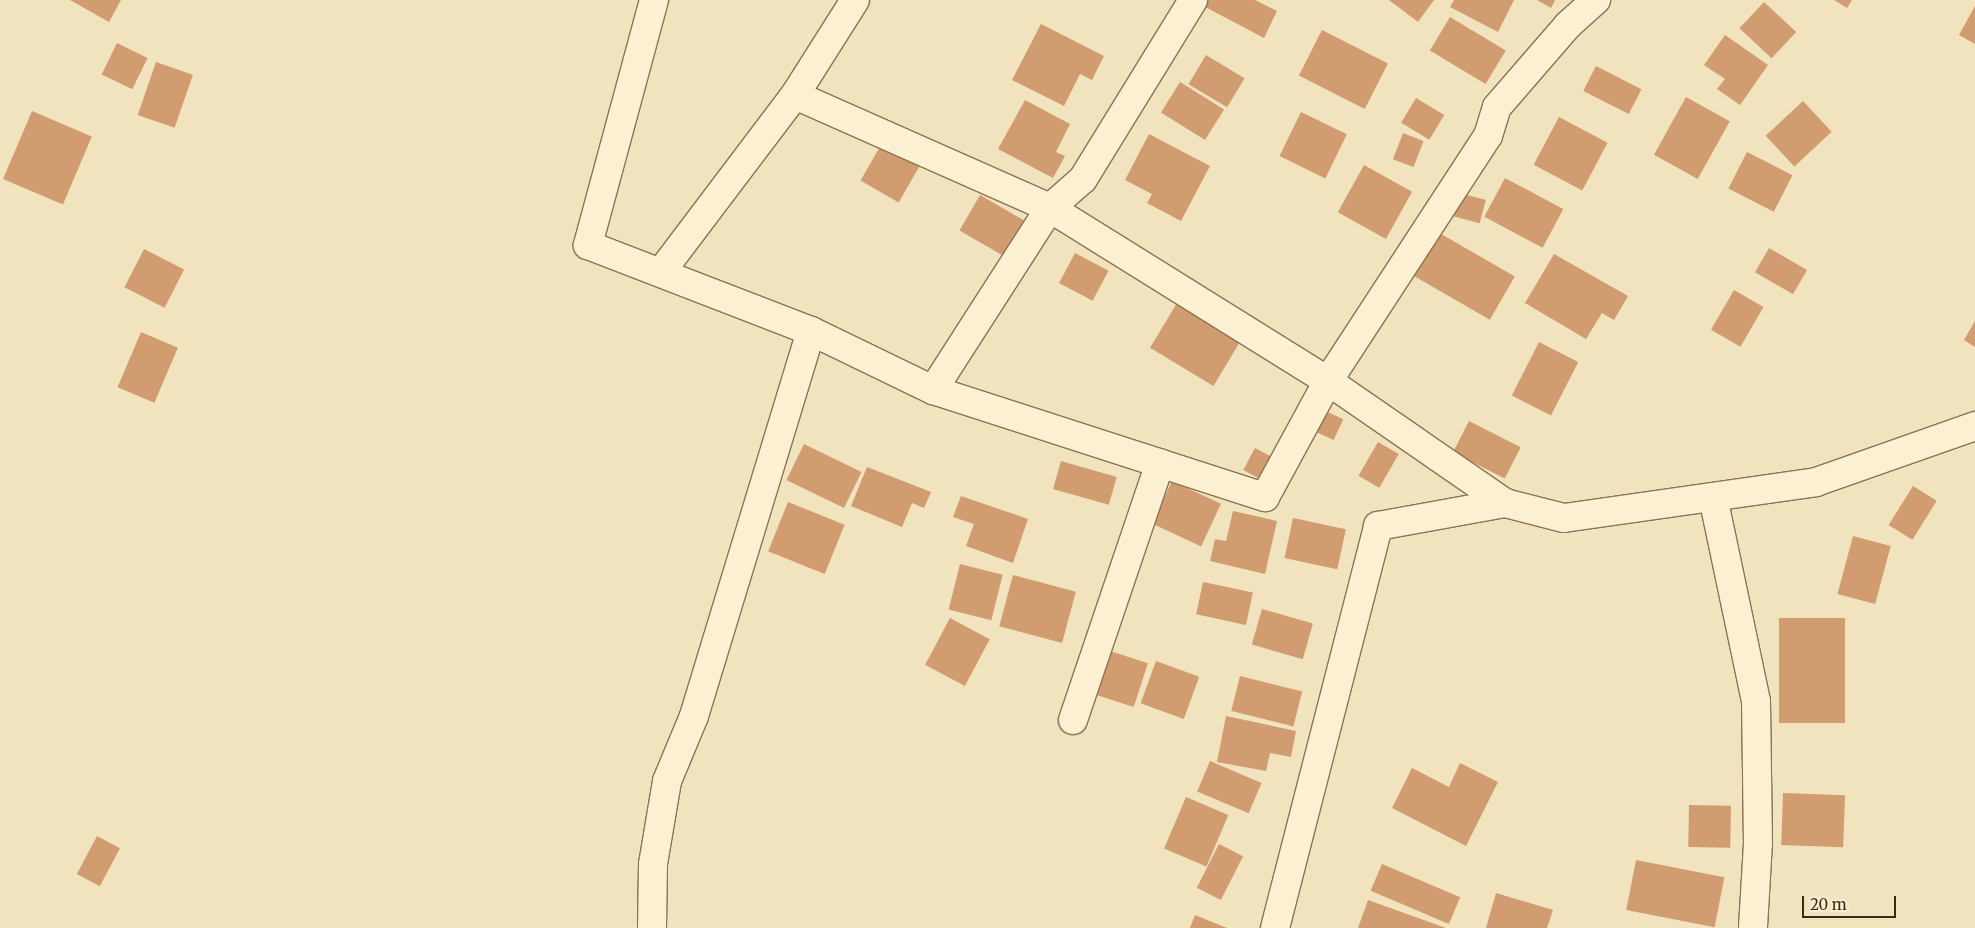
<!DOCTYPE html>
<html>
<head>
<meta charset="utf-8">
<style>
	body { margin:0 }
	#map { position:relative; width:1975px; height:928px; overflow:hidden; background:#f1e3bd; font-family:Merriweather,serif }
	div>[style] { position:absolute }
	.building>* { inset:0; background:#d19c70; transform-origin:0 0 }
	.roads { filter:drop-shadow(1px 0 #8a7355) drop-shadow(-1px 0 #8a7355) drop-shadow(0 1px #8a7355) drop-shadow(0 -1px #8a7355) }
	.minor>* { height:28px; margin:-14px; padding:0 14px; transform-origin:14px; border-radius:14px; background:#fbf0d1 }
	span { translate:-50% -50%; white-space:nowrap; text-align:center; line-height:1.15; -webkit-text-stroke:4px #f8edcd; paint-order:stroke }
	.scale { position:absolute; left:1802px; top:896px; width:94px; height:22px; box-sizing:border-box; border:2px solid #382a1b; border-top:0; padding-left:6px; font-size:15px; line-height:18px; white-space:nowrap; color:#382a1b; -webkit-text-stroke:4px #f8edcd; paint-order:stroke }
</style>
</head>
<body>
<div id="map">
	<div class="building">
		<i style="clip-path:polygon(70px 0,121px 0,109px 22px)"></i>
		<i style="clip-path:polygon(1192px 0,1255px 0,1277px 11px,1264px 38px)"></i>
		<i style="clip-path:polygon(1389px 0,1434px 0,1418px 22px)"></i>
		<i style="clip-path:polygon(1454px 0,1514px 0,1498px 32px,1450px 7px)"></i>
		<i style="clip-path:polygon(1537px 0,1555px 0,1551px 8px)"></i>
		<i style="clip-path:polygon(1834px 0,1852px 0,1847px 8px)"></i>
		<i style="left:1764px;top:2px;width:44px;height:36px;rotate:43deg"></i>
		<i style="clip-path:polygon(1975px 6px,1975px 44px,1959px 35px)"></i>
		<i style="left:1450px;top:17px;width:65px;height:39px;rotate:31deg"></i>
		<i style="clip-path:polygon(1041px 24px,1104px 56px,1092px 80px,1080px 74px,1064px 106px,1012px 80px)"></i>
		<i style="left:1322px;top:30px;width:74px;height:51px;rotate:27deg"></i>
		<i style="clip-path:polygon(1725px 35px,1768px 65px,1740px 105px,1717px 89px,1725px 79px,1704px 65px)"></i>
		<i style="left:117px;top:43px;width:34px;height:35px;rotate:26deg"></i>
		<i style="left:1206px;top:55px;width:45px;height:34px;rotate:31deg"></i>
		<i style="left:156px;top:62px;width:39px;height:56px;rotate:19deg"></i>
		<i style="left:1596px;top:66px;width:51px;height:28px;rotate:27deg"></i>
		<i style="left:1180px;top:82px;width:52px;height:36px;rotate:32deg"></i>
		<i style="left:1686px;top:97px;width:50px;height:66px;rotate:29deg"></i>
		<i style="left:1416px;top:98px;width:33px;height:29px;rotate:31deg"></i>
		<i style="clip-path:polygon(1025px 100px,1070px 124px,1056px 152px,1065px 156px,1053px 178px,998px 149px)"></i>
		<i style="left:1803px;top:101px;width:42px;height:51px;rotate:47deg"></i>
		<i style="left:32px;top:111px;width:65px;height:74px;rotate:23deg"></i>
		<i style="left:1301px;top:112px;width:51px;height:49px;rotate:26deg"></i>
		<i style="left:1559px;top:117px;width:55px;height:54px;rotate:28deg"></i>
		<i style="left:1403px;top:133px;width:22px;height:28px;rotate:21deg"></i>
		<i style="clip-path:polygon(1149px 134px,1210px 166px,1181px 221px,1147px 203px,1152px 194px,1125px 180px)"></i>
		<i style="left:881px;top:145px;width:44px;height:41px;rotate:30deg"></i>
		<i style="left:1747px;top:152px;width:51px;height:41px;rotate:27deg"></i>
		<i style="left:1364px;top:165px;width:55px;height:54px;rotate:29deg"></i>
		<i style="left:1505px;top:178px;width:66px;height:44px;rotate:28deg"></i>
		<i style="left:1452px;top:191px;width:35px;height:24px;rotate:15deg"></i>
		<i style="left:980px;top:195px;width:51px;height:41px;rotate:30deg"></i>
		<i style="left:1436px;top:231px;width:91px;height:50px;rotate:30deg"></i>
		<i style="left:1769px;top:248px;width:44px;height:28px;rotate:30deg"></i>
		<i style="left:144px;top:249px;width:45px;height:43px;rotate:27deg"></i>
		<i style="left:1075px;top:253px;width:38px;height:34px;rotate:28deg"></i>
		<i style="clip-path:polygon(1554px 254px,1628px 296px,1614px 320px,1602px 313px,1586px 339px,1525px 303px)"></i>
		<i style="left:1734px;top:290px;width:34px;height:46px;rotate:30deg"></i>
		<i style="left:1183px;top:293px;width:74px;height:64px;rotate:31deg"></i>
		<i style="clip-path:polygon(1975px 321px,1975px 347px,1964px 340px)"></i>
		<i style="left:141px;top:332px;width:40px;height:60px;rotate:23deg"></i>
		<i style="left:1539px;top:342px;width:44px;height:60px;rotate:27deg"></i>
		<i style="left:1317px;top:407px;width:29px;height:23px;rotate:25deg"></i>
		<i style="left:1469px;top:421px;width:58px;height:35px;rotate:27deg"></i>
		<i style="left:1378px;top:442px;width:24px;height:39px;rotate:30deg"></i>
		<i style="left:804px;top:444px;width:64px;height:40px;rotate:26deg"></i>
		<i style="left:1255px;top:448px;width:19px;height:25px;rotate:28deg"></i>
		<i style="left:1061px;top:461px;width:58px;height:29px;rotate:16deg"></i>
		<i style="clip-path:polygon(867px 467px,931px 492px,924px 508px,912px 503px,902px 527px,851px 506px)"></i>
		<i style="left:1172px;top:481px;width:54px;height:47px;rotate:25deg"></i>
		<i style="left:1913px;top:486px;width:28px;height:46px;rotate:32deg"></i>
		<i style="clip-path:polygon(961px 496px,1028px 519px,1013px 563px,966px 546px,974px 524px,953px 517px)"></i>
		<i style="left:788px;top:502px;width:61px;height:53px;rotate:22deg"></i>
		<i style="clip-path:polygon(1233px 511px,1277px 521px,1265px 574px,1210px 561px,1215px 539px,1226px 541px)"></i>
		<i style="left:1293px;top:518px;width:54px;height:41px;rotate:12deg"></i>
		<i style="left:1853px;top:536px;width:39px;height:60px;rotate:15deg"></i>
		<i style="left:960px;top:564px;width:44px;height:47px;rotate:14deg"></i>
		<i style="left:1013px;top:575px;width:65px;height:53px;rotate:15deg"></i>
		<i style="left:1203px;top:582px;width:51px;height:33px;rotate:12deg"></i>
		<i style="left:1262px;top:609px;width:53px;height:37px;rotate:16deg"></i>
		<i style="left:950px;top:618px;width:45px;height:53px;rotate:28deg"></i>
		<i style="left:1779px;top:618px;width:66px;height:105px"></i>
		<i style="left:1107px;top:650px;width:43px;height:46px;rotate:18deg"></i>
		<i style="left:1156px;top:661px;width:46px;height:45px;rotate:20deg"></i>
		<i style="left:1240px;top:676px;width:64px;height:36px;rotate:14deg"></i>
		<i style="clip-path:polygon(1226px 716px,1296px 731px,1291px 757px,1270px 753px,1266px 771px,1217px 762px)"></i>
		<i style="left:1210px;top:761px;width:56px;height:33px;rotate:23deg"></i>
		<i style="clip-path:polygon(1460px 763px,1498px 782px,1466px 846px,1392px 808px,1412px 768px,1449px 787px)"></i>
		<i style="left:1783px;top:793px;width:62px;height:52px;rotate:2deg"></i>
		<i style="left:1186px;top:797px;width:46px;height:56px;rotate:23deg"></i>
		<i style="left:1689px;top:805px;width:42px;height:42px;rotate:1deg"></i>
		<i style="left:97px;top:836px;width:26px;height:43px;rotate:28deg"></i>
		<i style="left:1219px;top:844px;width:27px;height:49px;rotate:27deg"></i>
		<i style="left:1636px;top:860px;width:90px;height:51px;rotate:11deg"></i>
		<i style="left:1382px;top:864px;width:85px;height:29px;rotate:23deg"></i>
		<i style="clip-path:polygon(1496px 893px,1553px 910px,1547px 928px,1486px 928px)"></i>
		<i style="clip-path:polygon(1368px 900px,1446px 928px,1358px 928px)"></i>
		<i style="clip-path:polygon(1195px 915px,1227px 928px,1190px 928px)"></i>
	</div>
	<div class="roads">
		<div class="minor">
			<i style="left:654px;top:0;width:254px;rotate:105.1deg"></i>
			<i style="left:588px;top:245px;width:239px;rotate:21.1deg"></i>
			<i style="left:811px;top:331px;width:136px;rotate:25.8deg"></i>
			<i style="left:933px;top:390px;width:349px;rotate:17.9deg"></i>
			<i style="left:1265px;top:497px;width:132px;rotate:-61.5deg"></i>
			<i style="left:1328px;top:381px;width:215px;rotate:34.6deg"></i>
			<i style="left:1505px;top:503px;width:61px;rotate:14.3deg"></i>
			<i style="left:1564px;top:518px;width:255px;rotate:-8.1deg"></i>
			<i style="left:1816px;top:482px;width:169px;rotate:-19.4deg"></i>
			<i style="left:795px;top:95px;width:112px;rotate:-57.7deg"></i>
			<i style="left:661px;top:272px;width:222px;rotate:-52.9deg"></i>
			<i style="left:795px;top:95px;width:279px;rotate:23.9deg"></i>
			<i style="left:1050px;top:208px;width:44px;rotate:-41.3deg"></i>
			<i style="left:1083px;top:179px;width:210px;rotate:-58.4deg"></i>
			<i style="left:933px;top:390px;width:216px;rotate:-57.3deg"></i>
			<i style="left:1050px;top:208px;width:327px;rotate:31.9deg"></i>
			<i style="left:1328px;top:381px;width:293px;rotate:-56.9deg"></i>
			<i style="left:1488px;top:136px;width:30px;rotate:-73deg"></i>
			<i style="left:1497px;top:107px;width:108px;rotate:-49.1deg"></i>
			<i style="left:1568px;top:25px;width:38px;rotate:-42deg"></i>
			<i style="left:1713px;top:497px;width:208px;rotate:78.1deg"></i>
			<i style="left:1756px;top:701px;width:142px;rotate:89.2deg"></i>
			<i style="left:1758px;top:843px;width:85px;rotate:93.4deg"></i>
			<i style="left:1073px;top:720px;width:271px;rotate:-71.3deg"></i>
			<i style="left:652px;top:928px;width:64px;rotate:-89.1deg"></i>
			<i style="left:653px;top:864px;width:84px;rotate:-80.4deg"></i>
			<i style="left:667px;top:781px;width:70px;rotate:-67.4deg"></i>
			<i style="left:694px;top:716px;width:402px;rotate:-73.1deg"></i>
			<i style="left:1275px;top:928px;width:415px;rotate:-75.6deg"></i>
			<i style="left:1378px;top:526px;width:129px;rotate:-10.3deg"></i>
		</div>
	</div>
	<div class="scale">20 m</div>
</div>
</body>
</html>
